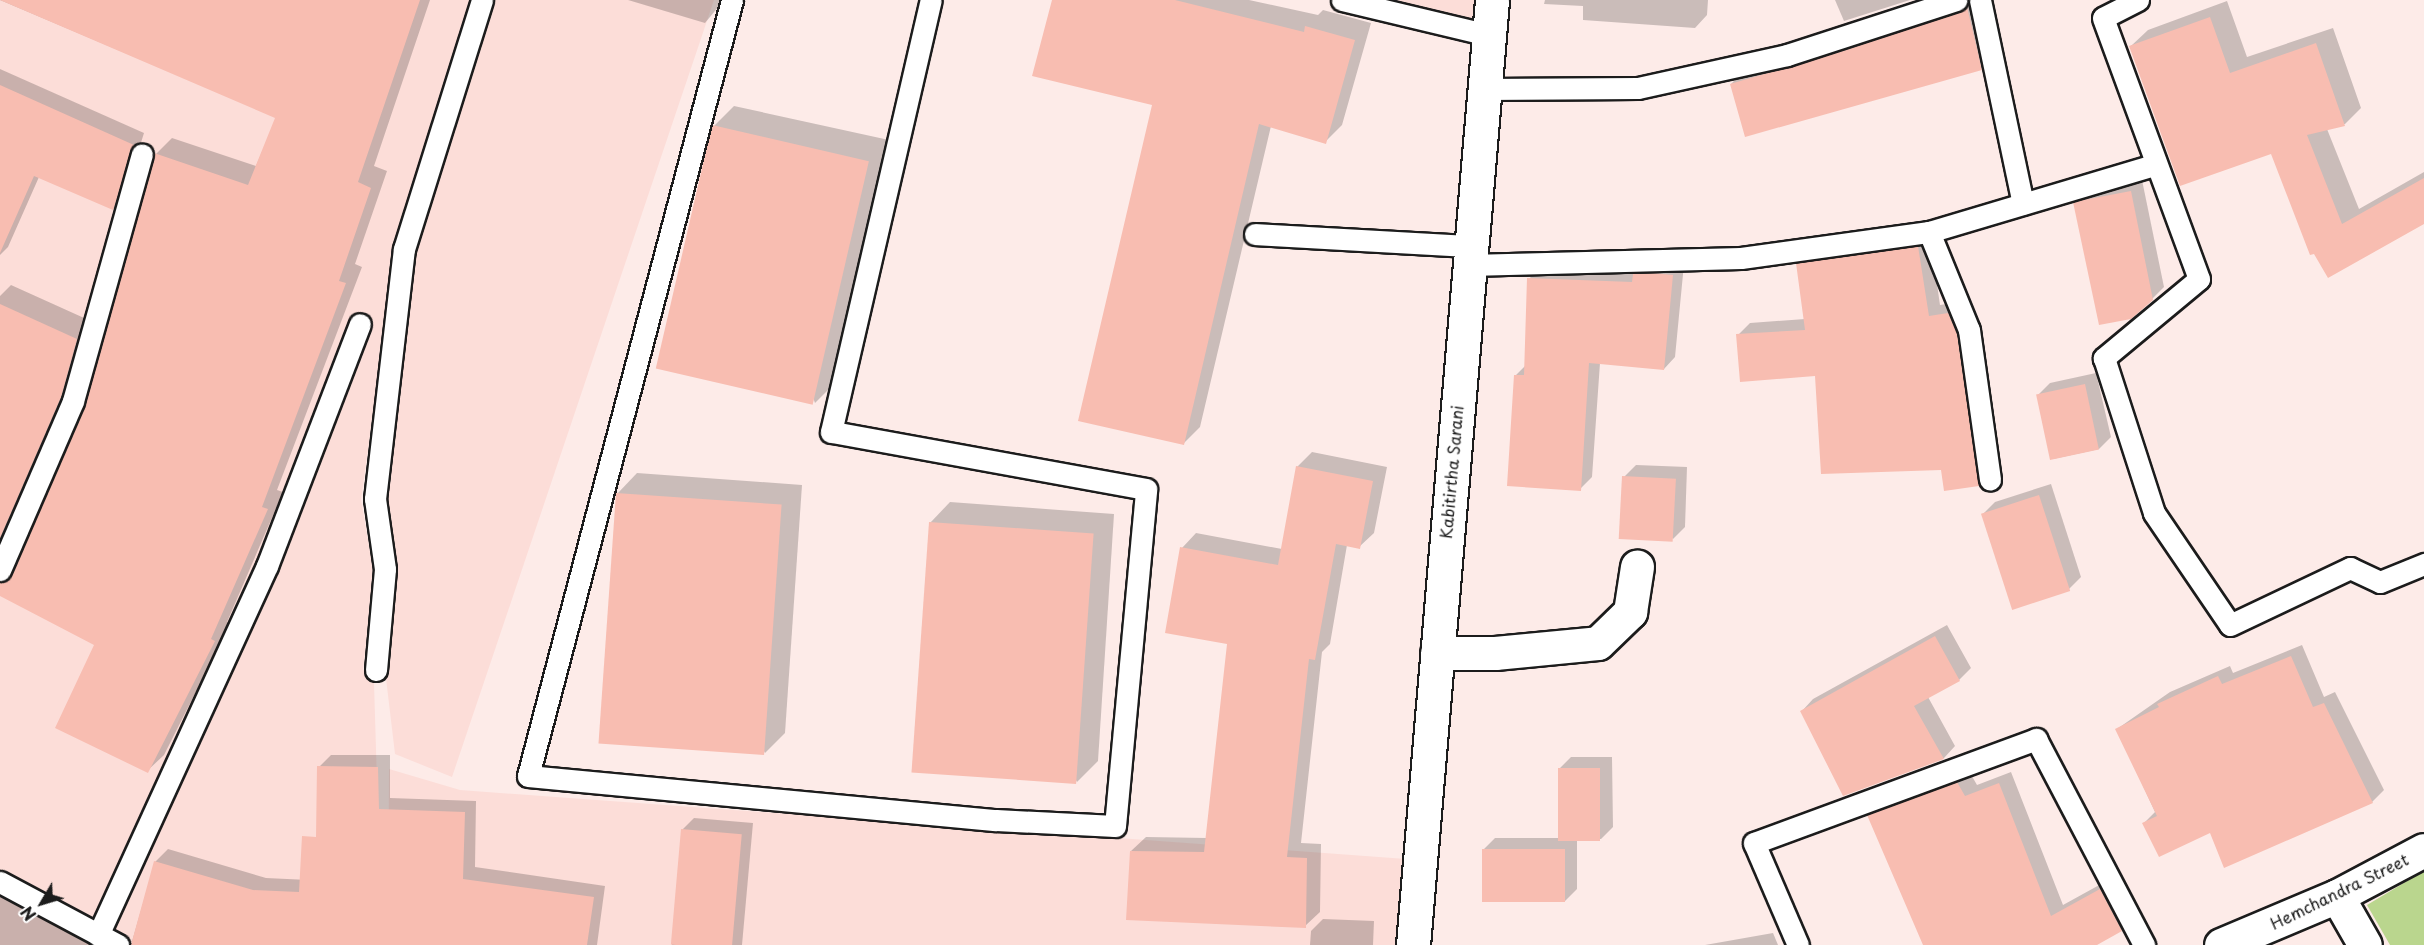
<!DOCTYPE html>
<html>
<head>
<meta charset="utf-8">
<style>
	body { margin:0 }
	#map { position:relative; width:2424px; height:945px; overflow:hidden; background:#fdebe8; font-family:"Playpen Sans",sans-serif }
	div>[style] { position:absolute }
	.built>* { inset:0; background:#fcddd8 }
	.green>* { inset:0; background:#bad68e }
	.shadow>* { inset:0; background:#0003 }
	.building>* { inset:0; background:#f8bdb1; transform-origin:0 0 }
	.roads { filter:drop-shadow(2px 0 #1c1c1c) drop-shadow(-2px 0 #1c1c1c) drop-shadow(0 2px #1c1c1c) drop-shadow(0 -2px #1c1c1c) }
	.lane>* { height:21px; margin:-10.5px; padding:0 10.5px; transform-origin:10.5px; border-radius:10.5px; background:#fff }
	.street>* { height:33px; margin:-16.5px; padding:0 16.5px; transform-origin:16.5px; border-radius:16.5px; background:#fff }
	span { translate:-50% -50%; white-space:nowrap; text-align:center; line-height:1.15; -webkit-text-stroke:6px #fff; paint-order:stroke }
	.street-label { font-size:16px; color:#1c1c1c }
	.north { position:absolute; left:12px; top:873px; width:60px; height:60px; -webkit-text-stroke:4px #fff; paint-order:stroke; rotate:232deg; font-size:16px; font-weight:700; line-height:24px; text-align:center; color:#1c1c1c }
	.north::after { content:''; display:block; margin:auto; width:21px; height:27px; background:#1c1c1c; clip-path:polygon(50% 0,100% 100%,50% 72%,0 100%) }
</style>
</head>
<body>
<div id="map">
	<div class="built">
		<i style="clip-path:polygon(0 0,471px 0,396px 248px,361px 500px,374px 574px,363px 669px,374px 683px,380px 880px,136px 945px,0 871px)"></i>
		<i style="clip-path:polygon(490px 0,714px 0,452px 777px,395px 754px,385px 670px,397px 587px,384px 510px,409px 252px)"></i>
		<i style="clip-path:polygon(1394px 0,1477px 0,1474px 19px)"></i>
		<i style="clip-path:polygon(389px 769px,460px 790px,1406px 859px,1396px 945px,388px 945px)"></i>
		<i style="clip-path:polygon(0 896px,94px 945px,0 945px)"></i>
	</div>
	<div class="green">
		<i style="clip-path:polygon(2424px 871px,2424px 945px,2390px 945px,2367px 905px)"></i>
	</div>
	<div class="shadow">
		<i style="clip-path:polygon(0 0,430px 0,374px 166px,387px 171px,355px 264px,362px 267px,277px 490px,283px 492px,227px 622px,230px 624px,164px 755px,147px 771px,96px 644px,0 594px,0 296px,11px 285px,93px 322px,11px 565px,16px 565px,87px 405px,156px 154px,172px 138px,256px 166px,277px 117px)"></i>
		<i style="clip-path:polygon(628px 0,724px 0,705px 23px)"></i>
		<i style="clip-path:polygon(1053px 0,1249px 0,1318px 15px,1323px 10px,1371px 23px,1342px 125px,1325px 142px,1271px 126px,1200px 427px,1184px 443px,1154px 104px)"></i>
		<i style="clip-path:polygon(1545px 0,1708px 0,1707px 15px,1695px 28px,1583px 20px,1583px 6px,1544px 4px)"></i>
		<i style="clip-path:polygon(1835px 0,1910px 0,1844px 21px)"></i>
		<i style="clip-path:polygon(1973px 1px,1993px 57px,1981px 69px,1731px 84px,1743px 72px)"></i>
		<i style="clip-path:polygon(2227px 1px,2247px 57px,2333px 28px,2361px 108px,2345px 124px,2327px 129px,2359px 209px,2424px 172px,2424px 222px,2328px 276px,2271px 152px,2131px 46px,2148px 30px)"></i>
		<i style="clip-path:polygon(0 69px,144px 133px,124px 197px,113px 209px,39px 177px,8px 247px,0 255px)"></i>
		<i style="clip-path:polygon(734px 106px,889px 140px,835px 383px,815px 403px,714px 126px)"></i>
		<i style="clip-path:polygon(2142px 180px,2164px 287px,2152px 299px,2075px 203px,2087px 191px)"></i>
		<i style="clip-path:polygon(1930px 235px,1940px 305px,1960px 302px,1990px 473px,1978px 485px,1942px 468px,1817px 374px,1738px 335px,1750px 323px,1805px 319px,1798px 264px,1809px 252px)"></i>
		<i style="clip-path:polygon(1684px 264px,1675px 357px,1664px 369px,1600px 363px,1592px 477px,1580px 489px,1516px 375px,1526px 365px,1529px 279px,1540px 267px)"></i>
		<i style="clip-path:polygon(2096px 373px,2111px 437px,2099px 449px,2053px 459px,2038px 395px,2050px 383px)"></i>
		<i style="clip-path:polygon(1312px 452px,1387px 467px,1374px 533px,1359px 547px,1347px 545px,1330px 644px,1322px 652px,1301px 843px,1321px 844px,1320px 912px,1305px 926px,1131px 851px,1146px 837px,1207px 838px,1229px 643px,1182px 548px,1196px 533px,1282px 549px,1297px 467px)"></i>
		<i style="clip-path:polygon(1636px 465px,1687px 467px,1685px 527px,1673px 539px,1624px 477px)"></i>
		<i style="clip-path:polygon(637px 473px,802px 485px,785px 733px,765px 753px,617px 494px)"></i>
		<i style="clip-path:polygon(2051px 484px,2081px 577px,2069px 589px,1983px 514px,1995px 502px)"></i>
		<i style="clip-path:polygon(950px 502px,1114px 514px,1098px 761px,1077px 782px,930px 523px)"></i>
		<i style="clip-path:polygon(1947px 625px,1971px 668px,1959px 680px,1928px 697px,1955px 746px,1944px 758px,1844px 795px,1802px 711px,1813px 699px)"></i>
		<i style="clip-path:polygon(2302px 645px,2324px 697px,2335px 692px,2384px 790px,2372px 802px,2211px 831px,2144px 823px,2155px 812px,2117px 729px,2170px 692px,2230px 666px,2233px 673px)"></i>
		<i style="clip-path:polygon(331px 755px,390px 755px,390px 798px,476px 801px,475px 867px,605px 886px,597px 945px,347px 945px,319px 767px)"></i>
		<i style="clip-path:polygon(1571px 757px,1612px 757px,1613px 827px,1601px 839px,1577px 839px,1577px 889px,1565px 901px,1483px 850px,1495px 838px,1560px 838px,1559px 769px)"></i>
		<i style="clip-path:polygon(1969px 771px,1977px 785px,2011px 772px,2063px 905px,2112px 878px,2133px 918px,2121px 930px,2094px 945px,1925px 945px,1869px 815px,1880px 804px)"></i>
		<i style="clip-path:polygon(694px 818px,753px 823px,742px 945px,672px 945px,682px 830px)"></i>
		<i style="clip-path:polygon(168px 849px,266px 878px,330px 881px,314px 945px,131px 945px,155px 862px)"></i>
		<i style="clip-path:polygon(0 879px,126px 945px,0 945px)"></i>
		<i style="clip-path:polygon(1323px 919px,1374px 921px,1373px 945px,1310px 945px,1311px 931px)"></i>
		<i style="clip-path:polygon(1773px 933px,1778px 945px,1705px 945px)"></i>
	</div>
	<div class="building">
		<i style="clip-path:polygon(0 0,420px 0,358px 182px,371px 188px,339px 281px,346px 283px,262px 507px,268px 509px,211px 639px,215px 641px,148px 773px,55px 728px,94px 645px,0 596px,0 583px,12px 575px,85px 406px,154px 153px,248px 185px,275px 118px)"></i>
		<i style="clip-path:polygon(1052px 0,1175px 0,1304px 32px,1305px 26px,1355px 40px,1326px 144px,1259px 124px,1184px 445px,1078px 421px,1152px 105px,1032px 76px)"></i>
		<i style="clip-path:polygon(1967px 7px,1982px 70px,1745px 137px,1730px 84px,1840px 52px,1960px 12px)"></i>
		<i style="clip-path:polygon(2210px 17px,2230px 73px,2316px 43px,2345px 126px,2307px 135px,2342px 224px,2424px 178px,2424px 224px,2328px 278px,2314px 254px,2310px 255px,2271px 154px,2180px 186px,2129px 46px)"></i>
		<i style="clip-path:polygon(0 85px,134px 145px,113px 210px,34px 176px,0 253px)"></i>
		<i style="left:712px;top:125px;width:161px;height:250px;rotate:13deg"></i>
		<i style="clip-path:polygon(2131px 191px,2153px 300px,2131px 319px,2099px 325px,2073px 202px)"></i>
		<i style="clip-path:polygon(1918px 246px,1929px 316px,1948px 313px,1957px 333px,1979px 486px,1944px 491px,1941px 470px,1821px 474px,1815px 376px,1740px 382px,1736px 334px,1805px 330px,1796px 263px)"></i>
		<i style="clip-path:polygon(1652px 273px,1673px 275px,1664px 370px,1589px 363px,1581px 491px,1507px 486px,1514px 375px,1524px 375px,1527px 278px,1632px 282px,1633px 274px)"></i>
		<i style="clip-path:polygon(0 304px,77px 339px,61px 397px,0 538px)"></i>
		<i style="left:2085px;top:384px;width:67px;height:50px;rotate:78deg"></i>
		<i style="clip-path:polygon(1296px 466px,1373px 481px,1360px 549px,1336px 544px,1315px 660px,1309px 659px,1287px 857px,1307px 858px,1306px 928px,1126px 920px,1130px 851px,1204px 852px,1227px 644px,1165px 633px,1180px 547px,1278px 565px)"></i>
		<i style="left:1622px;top:476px;width:54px;height:63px;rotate:3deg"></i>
		<i style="left:616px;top:493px;width:166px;height:251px;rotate:4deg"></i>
		<i style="left:2039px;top:495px;width:101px;height:61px;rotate:72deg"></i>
		<i style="left:929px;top:522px;width:165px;height:251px;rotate:4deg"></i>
		<i style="clip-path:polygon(1935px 636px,1960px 681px,1914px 706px,1944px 759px,1843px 796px,1800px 711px)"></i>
		<i style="clip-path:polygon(2291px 656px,2313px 707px,2324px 703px,2373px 803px,2224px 868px,2210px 833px,2159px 857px,2142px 823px,2157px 816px,2115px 729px,2159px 707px,2157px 704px,2218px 676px,2222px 684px)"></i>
		<i style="clip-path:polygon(317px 766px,378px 767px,379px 809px,465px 812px,463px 879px,594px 897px,587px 945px,131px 945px,154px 861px,253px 890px,299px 892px,302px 836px,316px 837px)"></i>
		<i style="left:1558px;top:768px;width:42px;height:73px"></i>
		<i style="clip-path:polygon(1957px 782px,1965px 796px,1999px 783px,2051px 916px,2100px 889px,2122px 931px,2097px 945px,1923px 945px,1867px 815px)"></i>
		<i style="left:681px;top:829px;width:61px;height:116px;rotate:5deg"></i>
		<i style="left:1482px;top:849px;width:83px;height:53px"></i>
	</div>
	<div class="roads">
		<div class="lane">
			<i style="left:732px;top:0;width:802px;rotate:104.73deg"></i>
			<i style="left:528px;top:776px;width:470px;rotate:5.4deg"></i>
			<i style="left:996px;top:820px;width:119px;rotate:2.9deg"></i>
			<i style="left:1115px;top:826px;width:338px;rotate:-84.7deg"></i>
			<i style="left:1146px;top:489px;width:320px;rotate:-169.7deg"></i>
			<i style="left:831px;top:432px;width:443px;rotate:-77deg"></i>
			<i style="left:1342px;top:0;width:151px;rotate:13.4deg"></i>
			<i style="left:1980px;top:0;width:208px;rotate:78.1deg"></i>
			<i style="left:2138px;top:0;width:39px;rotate:153deg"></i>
			<i style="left:2103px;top:18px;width:278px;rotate:69.8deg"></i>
			<i style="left:2199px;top:279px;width:124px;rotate:140.3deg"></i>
			<i style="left:2104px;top:358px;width:163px;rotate:72.1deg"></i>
			<i style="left:2154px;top:513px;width:135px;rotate:55.8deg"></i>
			<i style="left:2230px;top:625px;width:133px;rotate:-25.4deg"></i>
			<i style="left:2350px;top:568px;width:33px;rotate:25deg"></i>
			<i style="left:2380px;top:582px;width:48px;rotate:-22.2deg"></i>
			<i style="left:1485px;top:89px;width:153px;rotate:-0.4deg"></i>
			<i style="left:1638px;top:88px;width:153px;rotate:-12.5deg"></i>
			<i style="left:1787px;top:55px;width:178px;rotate:-18deg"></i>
			<i style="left:1929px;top:232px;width:106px;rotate:67.8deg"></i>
			<i style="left:1969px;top:330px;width:151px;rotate:82deg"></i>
			<i style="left:1255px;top:234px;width:216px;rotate:3.2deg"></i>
			<i style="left:1469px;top:265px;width:272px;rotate:-1.5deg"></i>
			<i style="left:1741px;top:258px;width:190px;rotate:-7.9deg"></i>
			<i style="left:1929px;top:232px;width:235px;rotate:-16.6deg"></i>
			<i style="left:0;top:570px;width:184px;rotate:-66.6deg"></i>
			<i style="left:73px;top:401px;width:256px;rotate:-74.4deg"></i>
			<i style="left:376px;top:670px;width:101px;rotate:-84.9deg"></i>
			<i style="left:385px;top:569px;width:71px;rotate:-98.1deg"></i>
			<i style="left:375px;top:499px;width:252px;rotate:-83.4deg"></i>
			<i style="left:404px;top:249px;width:261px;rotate:-72.6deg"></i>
			<i style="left:0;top:882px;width:134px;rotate:28.1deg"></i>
			<i style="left:98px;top:935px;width:406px;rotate:-65.4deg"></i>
			<i style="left:267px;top:566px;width:259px;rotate:-69deg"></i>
			<i style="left:1798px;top:945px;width:111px;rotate:-113.3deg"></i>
			<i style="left:1754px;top:843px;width:301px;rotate:-20.2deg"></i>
			<i style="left:2036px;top:739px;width:233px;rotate:62.3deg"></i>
		</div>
		<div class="street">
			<i style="left:1437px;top:653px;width:58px"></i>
			<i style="left:1495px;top:653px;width:103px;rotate:-5.5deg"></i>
			<i style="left:1598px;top:643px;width:45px;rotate:-44.1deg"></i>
			<i style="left:1630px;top:612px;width:46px;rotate:-81.2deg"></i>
			<i style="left:2337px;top:896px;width:56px;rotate:60.3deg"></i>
			<i style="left:1413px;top:945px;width:948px;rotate:-85.22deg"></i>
			<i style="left:2221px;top:945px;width:126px;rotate:-22.9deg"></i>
			<i style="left:2337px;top:896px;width:98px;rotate:-27.9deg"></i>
		</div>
	</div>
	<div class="street-label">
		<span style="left:1451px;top:472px;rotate:-85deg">Kabitirtha Sarani</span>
		<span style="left:2339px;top:891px;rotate:-26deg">Hemchandra Street</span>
	</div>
	<div class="north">N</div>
</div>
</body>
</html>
